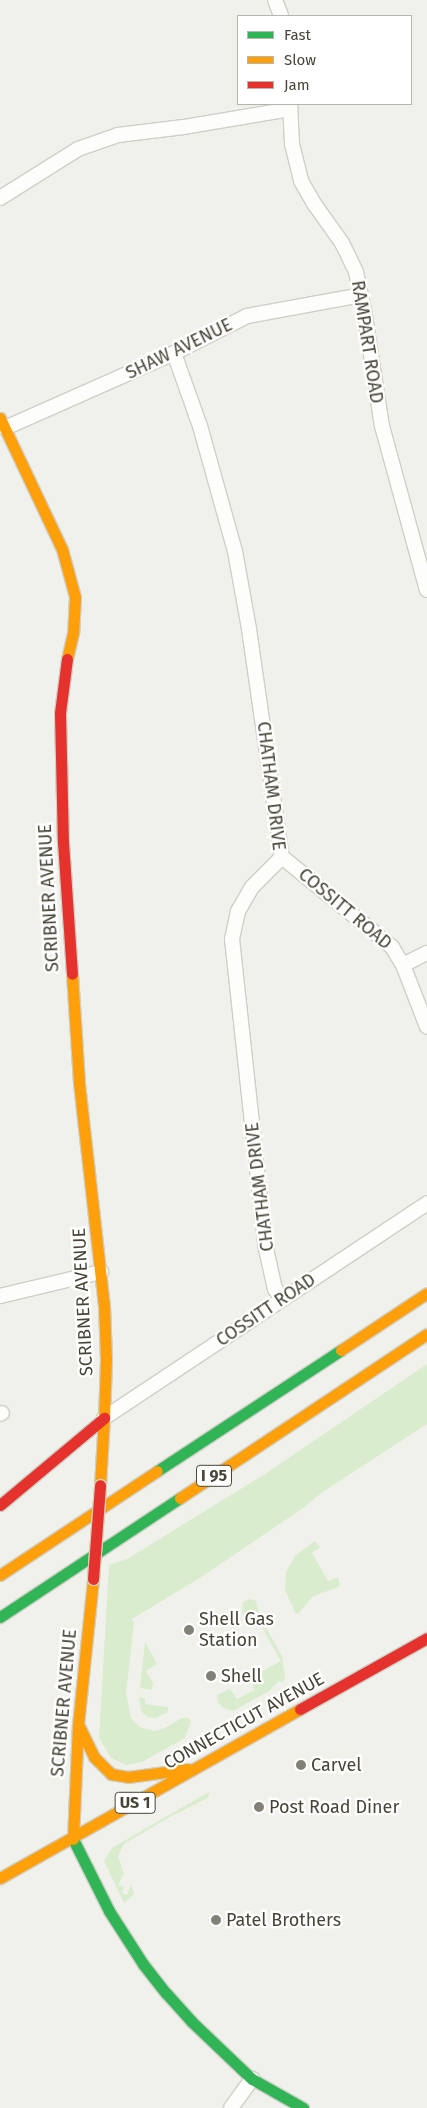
<!DOCTYPE html>
<html>
<head>
<meta charset="utf-8">
<style>
	body { margin:0 }
	#map { position:relative; width:427px; height:2108px; overflow:hidden; background:#f1f1ec; font-family:"Fira Sans",sans-serif }
	div>[style] { position:absolute }
	.green>* { inset:0; background:#d9eccd }
	.roads { filter:drop-shadow(1px 0 #cfcfc9) drop-shadow(-1px 0 #cfcfc9) drop-shadow(0 1px #cfcfc9) drop-shadow(0 -1px #cfcfc9) }
	.street>* { height:14px; margin:-7px; padding:0 7px; transform-origin:7px; border-radius:7px; background:#fdfdfc }
	.fast>* { height:11px; margin:-5.5px; padding:0 5.5px; transform-origin:5.5px; border-radius:5.5px; background:#30b455 }
	.slow>* { height:11px; margin:-5.5px; padding:0 5.5px; transform-origin:5.5px; border-radius:5.5px; background:#ff9f0a }
	.jam>* { height:11px; margin:-5.5px; padding:0 5.5px; transform-origin:5.5px; border-radius:5.5px; background:#e5322d }
	.bridges { filter:drop-shadow(1px 0 #d3d1ba) drop-shadow(-1px 0 #d3d1ba) drop-shadow(0 1px #d3d1ba) drop-shadow(0 -1px #d3d1ba) }
	.jam-bridge>* { height:11px; margin:-5.5px; padding:0 5.5px; transform-origin:5.5px; border-radius:5.5px; background:#e5322d }
	.dots>* { width:14px; height:14px; translate:-50% -50%; box-sizing:border-box; border:2px solid #fff; border-radius:50% }
	span { translate:-50% -50%; white-space:nowrap; text-align:center; line-height:1.15; -webkit-text-stroke:4.5px #fff; paint-order:stroke }
	.shield-label span { padding:1px 4px; background:#fff; border:1px solid; border-radius:4px; -webkit-text-stroke-width:0 }
	.shield-label { font-size:16px; color:#484538; font-weight:700 }
	.street-label { font-size:18px; color:#484538 }
	.poi-label { font-size:18px; color:#484538 }
	.left { translate:0 -50%; text-align:left }
	.legend { position:absolute; left:237px; top:15px; width:175px; height:90px; box-sizing:border-box; background:#fff; border:1px solid #b6b5af; margin:0; padding:6px 9px; list-style:none; font-size:15px; color:#484538 }
	.legend li { display:flex; align-items:center; gap:10px; height:25px }
	.legend b { width:25px; border:1px solid #b6b5af }
</style>
</head>
<body>
<div id="map">
	<div class="green">
		<i style="clip-path:polygon(427px 1364px,427px 1424px,321px 1493px,306px 1506px,203px 1576px,132px 1619px,134px 1623px,126px 1693px,131px 1718px,140px 1727px,154px 1731px,163px 1729px,182px 1718px,189px 1718px,191px 1722px,185px 1738px,142px 1762px,126px 1765px,111px 1758px,99px 1738px,109px 1565px,127px 1559px,265px 1474px)"></i>
		<i style="clip-path:polygon(315px 1541px,320px 1547px,312px 1553px,328px 1581px,338px 1577px,340px 1586px,312px 1597px,299px 1613px,296px 1614px,285px 1590px,286px 1572px,296px 1555px)"></i>
		<i style="clip-path:polygon(250px 1599px,256px 1601px,261px 1619px,282px 1656px,285px 1678px,283px 1683px,279px 1681px,269px 1691px,233px 1711px,224px 1708px,218px 1703px,217px 1695px,230px 1689px,237px 1699px,255px 1690px,250px 1678px,281px 1661px,255px 1615px,244px 1619px,242px 1611px,243px 1602px)"></i>
		<i style="clip-path:polygon(145px 1642px,157px 1664px,146px 1671px,153px 1683px,152px 1690px,140px 1688px)"></i>
		<i style="clip-path:polygon(139px 1697px,145px 1698px,145px 1704px,168px 1707px,168px 1712px,155px 1718px,147px 1717px,141px 1711px)"></i>
		<i style="clip-path:polygon(209px 1792px,208px 1798px,168px 1818px,124px 1844px,118px 1856px,124px 1874px,118px 1885px,124px 1887px,122px 1893px,127px 1895px,131px 1884px,134px 1894px,124px 1903px,104px 1861px,112px 1848px)"></i>
	</div>
	<div class="roads">
		<div class="street">
			<i style="left:275px;top:0;width:17px;rotate:69deg"></i>
			<i style="left:290px;top:104px;width:40px;rotate:87.1deg"></i>
			<i style="left:292px;top:144px;width:38px;rotate:76deg"></i>
			<i style="left:301px;top:181px;width:28px;rotate:60deg"></i>
			<i style="left:315px;top:205px;width:47px;rotate:54.6deg"></i>
			<i style="left:342px;top:243px;width:32px;rotate:64deg"></i>
			<i style="left:356px;top:272px;width:38px;rotate:78deg"></i>
			<i style="left:364px;top:309px;width:118px;rotate:81.3deg"></i>
			<i style="left:382px;top:426px;width:170px;rotate:74.7deg"></i>
			<i style="left:0;top:198px;width:92px;rotate:-32.1deg"></i>
			<i style="left:78px;top:149px;width:42px;rotate:-19.3deg"></i>
			<i style="left:118px;top:135px;width:66px;rotate:-6.9deg"></i>
			<i style="left:184px;top:127px;width:108px;rotate:-9.6deg"></i>
			<i style="left:174px;top:353px;width:77px;rotate:70.4deg"></i>
			<i style="left:200px;top:426px;width:130px;rotate:74.4deg"></i>
			<i style="left:235px;top:551px;width:79px;rotate:79.8deg"></i>
			<i style="left:249px;top:629px;width:230px;rotate:81.8deg"></i>
			<i style="left:5px;top:428px;width:185px;rotate:-23.9deg"></i>
			<i style="left:174px;top:353px;width:82px;rotate:-26.9deg"></i>
			<i style="left:247px;top:316px;width:116px;rotate:-10.4deg"></i>
			<i style="left:282px;top:857px;width:42px;rotate:135deg"></i>
			<i style="left:252px;top:887px;width:28px;rotate:120deg"></i>
			<i style="left:238px;top:911px;width:29px;rotate:102deg"></i>
			<i style="left:232px;top:939px;width:307px;rotate:83.8deg"></i>
			<i style="left:265px;top:1244px;width:46px;rotate:77.5deg"></i>
			<i style="left:275px;top:1289px;width:13px;rotate:51deg"></i>
			<i style="left:282px;top:857px;width:142px;rotate:39.3deg"></i>
			<i style="left:392px;top:947px;width:21px;rotate:59deg"></i>
			<i style="left:403px;top:965px;width:66px;rotate:68.8deg"></i>
			<i style="left:403px;top:965px;width:27px;rotate:-27deg"></i>
			<i style="left:0;top:1296px;width:104px;rotate:-13.4deg"></i>
			<i style="left:0;top:1414px;width:2px;rotate:-27deg"></i>
			<i style="left:104px;top:1418px;width:388px;rotate:-33.6deg"></i>
			<i style="left:231px;top:2108px;width:36px;rotate:-54deg"></i>
		</div>
		<div class="fast">
			<i style="left:157px;top:1471px;width:220px;rotate:-33.3deg"></i>
			<i style="left:0;top:1617px;width:216px;rotate:-33.5deg"></i>
			<i style="left:73px;top:1839px;width:80px;rotate:63.4deg"></i>
			<i style="left:109px;top:1911px;width:63px;rotate:57.3deg"></i>
			<i style="left:143px;top:1964px;width:37px;rotate:52deg"></i>
			<i style="left:166px;top:1993px;width:38px;rotate:48deg"></i>
			<i style="left:191px;top:2021px;width:84px;rotate:43.6deg"></i>
			<i style="left:252px;top:2079px;width:59px;rotate:29.6deg"></i>
		</div>
		<div class="slow">
			<i style="left:0;top:418px;width:145px;rotate:64.7deg"></i>
			<i style="left:62px;top:549px;width:50px;rotate:74.8deg"></i>
			<i style="left:75px;top:597px;width:36px;rotate:93deg"></i>
			<i style="left:73px;top:633px;width:27px;rotate:103deg"></i>
			<i style="left:72px;top:974px;width:109px;rotate:86.3deg"></i>
			<i style="left:79px;top:1083px;width:223px;rotate:83.6deg"></i>
			<i style="left:104px;top:1305px;width:54px;rotate:87.9deg"></i>
			<i style="left:106px;top:1359px;width:59px;rotate:91.9deg"></i>
			<i style="left:341px;top:1350px;width:103px;rotate:-33.5deg"></i>
			<i style="left:100px;top:1485px;width:67px;rotate:-86.6deg"></i>
			<i style="left:180px;top:1498px;width:296px;rotate:-33.6deg"></i>
			<i style="left:0;top:1575px;width:188px;rotate:-33.5deg"></i>
			<i style="left:79px;top:1726px;width:34px;rotate:64deg"></i>
			<i style="left:94px;top:1757px;width:24px;rotate:45deg"></i>
			<i style="left:111px;top:1774px;width:17px;rotate:10deg"></i>
			<i style="left:128px;top:1777px;width:60px;rotate:-7.7deg"></i>
			<i style="left:73px;top:1839px;width:114px;rotate:-87.5deg"></i>
			<i style="left:78px;top:1725px;width:147px;rotate:-84.1deg"></i>
			<i style="left:0;top:1878px;width:344px;rotate:-29.4deg"></i>
		</div>
		<div class="jam">
			<i style="left:67px;top:659px;width:54px;rotate:97.4deg"></i>
			<i style="left:60px;top:713px;width:129px;rotate:88.7deg"></i>
			<i style="left:63px;top:842px;width:132px;rotate:86.1deg"></i>
			<i style="left:0;top:1505px;width:136px;rotate:-39.9deg"></i>
			<i style="left:300px;top:1709px;width:145px;rotate:-29.2deg"></i>
		</div>
	</div>
	<div class="bridges">
		<div class="jam-bridge">
			<i style="left:93px;top:1579px;width:94px;rotate:-85.7deg"></i>
		</div>
	</div>
	<div class="dots">
		<i style="left:189px;top:1630px;background:#838177"></i>
		<i style="left:211px;top:1676px;background:#838177"></i>
		<i style="left:301px;top:1765px;background:#838177"></i>
		<i style="left:259px;top:1807px;background:#838177"></i>
		<i style="left:216px;top:1920px;background:#838177"></i>
	</div>
	<div class="shield-label">
		<span style="left:214px;top:1476px">I 95</span>
		<span style="left:135px;top:1803px">US 1</span>
	</div>
	<div class="street-label">
		<span style="left:367px;top:342px;rotate:81deg">RAMPART ROAD</span>
		<span style="left:179px;top:349px;rotate:-26deg">SHAW AVENUE</span>
		<span style="left:271px;top:786px;rotate:83deg">CHATHAM DRIVE</span>
		<span style="left:49px;top:898px;rotate:-93deg">SCRIBNER AVENUE</span>
		<span style="left:345px;top:909px;rotate:40deg">COSSITT ROAD</span>
		<span style="left:260px;top:1187px;rotate:-97deg">CHATHAM DRIVE</span>
		<span style="left:83px;top:1302px;rotate:-93deg">SCRIBNER AVENUE</span>
		<span style="left:266px;top:1310px;rotate:-34deg">COSSITT ROAD</span>
		<span style="left:64px;top:1703px;rotate:-85deg">SCRIBNER AVENUE</span>
		<span style="left:244px;top:1721px;rotate:-29deg">CONNECTICUT AVENUE</span>
	</div>
	<div class="poi-label">
		<span class="left" style="left:199px;top:1630px">Shell Gas<br>Station</span>
		<span class="left" style="left:221px;top:1676px">Shell</span>
		<span class="left" style="left:311px;top:1765px">Carvel</span>
		<span class="left" style="left:269px;top:1807px">Post Road Diner</span>
		<span class="left" style="left:226px;top:1920px">Patel Brothers</span>
	</div>
	<ul class="legend">
	<li><b style="height:6px;background:#30b455"></b>Fast</li>
	<li><b style="height:6px;background:#ff9f0a"></b>Slow</li>
	<li><b style="height:6px;background:#e5322d"></b>Jam</li>
	</ul>
</div>
</body>
</html>
